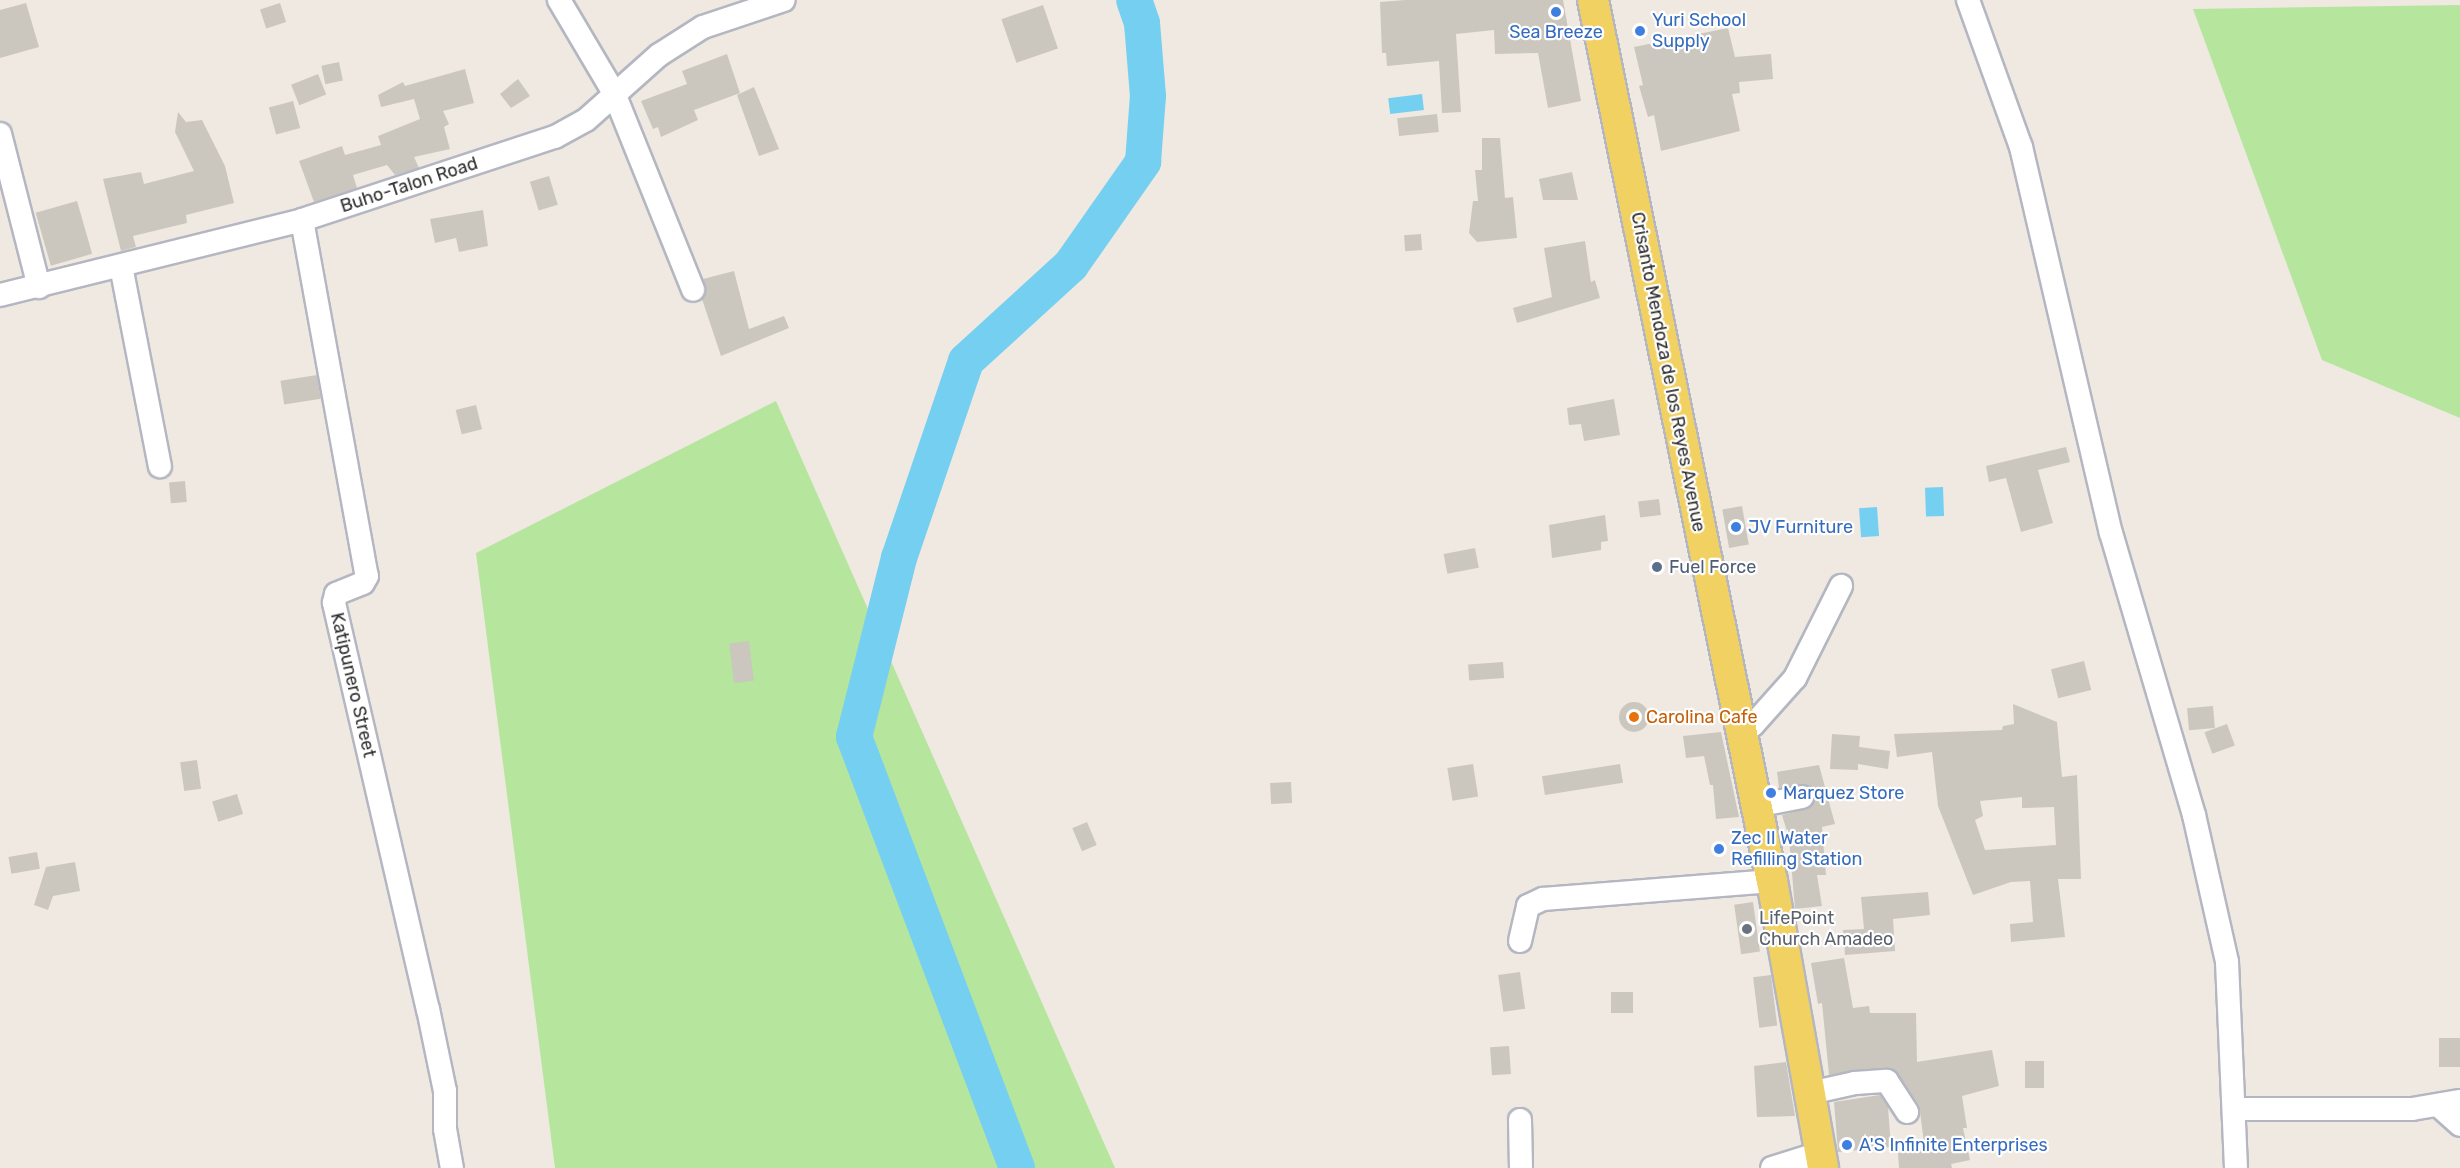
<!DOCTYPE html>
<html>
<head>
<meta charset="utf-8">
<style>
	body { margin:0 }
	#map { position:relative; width:2460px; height:1168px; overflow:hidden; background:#efe9e1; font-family:Rubik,sans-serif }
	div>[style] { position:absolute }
	.green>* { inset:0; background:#b6e59e }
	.water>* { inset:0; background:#75cff0; transform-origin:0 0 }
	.river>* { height:36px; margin:-18px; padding:0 18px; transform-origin:18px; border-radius:18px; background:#75cff0 }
	.building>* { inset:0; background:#cbc7bf; transform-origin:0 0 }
	.round { border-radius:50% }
	.roads { filter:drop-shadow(2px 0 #b4b7c1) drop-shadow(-2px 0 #b4b7c1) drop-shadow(0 2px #b4b7c1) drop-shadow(0 -2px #b4b7c1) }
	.minor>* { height:22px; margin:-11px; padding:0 11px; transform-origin:11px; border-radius:11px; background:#fff }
	.major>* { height:30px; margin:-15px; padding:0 15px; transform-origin:15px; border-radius:15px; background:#f2d163 }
	.dots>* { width:16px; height:16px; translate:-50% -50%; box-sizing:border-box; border:3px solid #fff; border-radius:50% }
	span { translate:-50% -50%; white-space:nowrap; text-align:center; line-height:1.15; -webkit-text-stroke:4.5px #fff; paint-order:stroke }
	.shop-label { font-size:18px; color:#366cbe }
	.left { translate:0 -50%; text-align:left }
	.street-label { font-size:18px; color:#2e2e2e }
	.service-label { font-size:18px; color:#4e5e75 }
	.food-label { font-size:18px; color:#c56008 }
	.worship-label { font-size:18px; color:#5b616d }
</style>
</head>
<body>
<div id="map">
	<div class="green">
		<i style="clip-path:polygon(2460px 5px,2460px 418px,2322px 360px,2193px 9px)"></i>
		<i style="clip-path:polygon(776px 401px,1115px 1168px,555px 1168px,476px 553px)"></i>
	</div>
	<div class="water">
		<i style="left:1422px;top:94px;width:16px;height:34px;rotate:83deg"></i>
		<i style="left:1943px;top:487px;width:29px;height:18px;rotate:88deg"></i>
		<i style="left:1877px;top:507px;width:29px;height:18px;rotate:86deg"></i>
	</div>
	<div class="river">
		<i style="left:1017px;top:1168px;width:461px;rotate:-110.7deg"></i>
		<i style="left:854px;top:737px;width:185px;rotate:-75.9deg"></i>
		<i style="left:899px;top:558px;width:208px;rotate:-71.2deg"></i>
		<i style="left:966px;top:361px;width:142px;rotate:-42.4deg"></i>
		<i style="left:1071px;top:265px;width:126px;rotate:-55deg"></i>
		<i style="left:1143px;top:162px;width:66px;rotate:-85.7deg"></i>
		<i style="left:1148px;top:96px;width:73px;rotate:-94.7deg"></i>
		<i style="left:1142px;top:23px;width:24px;rotate:-109deg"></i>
	</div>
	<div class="building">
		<i style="clip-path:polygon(1405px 0,1563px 0,1581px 101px,1548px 108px,1538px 53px,1495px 54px,1494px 30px,1456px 34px,1461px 112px,1442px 113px,1439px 61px,1387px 66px,1386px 53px,1382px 53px,1380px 2px)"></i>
		<i style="clip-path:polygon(26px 3px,39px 47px,0 58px,0 10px)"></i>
		<i style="left:280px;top:3px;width:20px;height:21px;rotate:72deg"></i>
		<i style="left:1043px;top:5px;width:46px;height:44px;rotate:71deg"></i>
		<i style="clip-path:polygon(1728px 28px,1735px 57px,1771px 54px,1773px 79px,1739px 82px,1740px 93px,1732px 94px,1740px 131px,1661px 151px,1654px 115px,1648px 117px,1639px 86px,1643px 85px,1634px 47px)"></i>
		<i style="clip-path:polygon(727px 54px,740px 93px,694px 110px,698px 120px,661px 137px,658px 127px,653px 129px,641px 101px,687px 84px,682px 71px)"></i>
		<i style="left:339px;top:62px;width:19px;height:18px;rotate:78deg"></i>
		<i style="clip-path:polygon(465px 69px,474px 103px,443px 111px,449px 124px,444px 127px,450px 149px,414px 157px,419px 168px,395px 175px,387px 165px,353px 175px,357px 188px,314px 202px,299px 161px,342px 146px,345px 155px,381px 145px,378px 136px,420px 119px,414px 99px,381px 107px,378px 95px,403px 82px,405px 86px)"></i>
		<i style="left:318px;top:74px;width:22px;height:29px;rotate:68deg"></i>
		<i style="clip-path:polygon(518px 79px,530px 96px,511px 108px,500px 94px)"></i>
		<i style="clip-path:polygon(754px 87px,779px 149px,759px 156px,737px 95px)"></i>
		<i style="left:293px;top:101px;width:28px;height:25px;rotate:75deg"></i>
		<i style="clip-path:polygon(178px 112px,186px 122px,202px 120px,225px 166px,234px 203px,186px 215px,187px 223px,133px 236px,136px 247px,121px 251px,103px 179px,141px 172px,144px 184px,194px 171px,175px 132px)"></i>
		<i style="left:1437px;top:114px;width:18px;height:40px;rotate:84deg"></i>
		<i style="clip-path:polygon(1482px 138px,1500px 138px,1505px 198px,1513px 197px,1517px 238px,1477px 242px,1469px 233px,1473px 201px,1478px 201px,1475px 170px,1482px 170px)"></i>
		<i style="clip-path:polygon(1572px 172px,1578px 200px,1543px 200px,1539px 179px)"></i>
		<i style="left:549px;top:176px;width:30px;height:20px;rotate:73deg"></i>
		<i style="left:77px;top:201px;width:55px;height:43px;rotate:74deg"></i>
		<i style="clip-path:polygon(483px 210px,488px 246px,459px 252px,456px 238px,435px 243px,430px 219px)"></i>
		<i style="left:1421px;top:234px;width:16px;height:17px;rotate:86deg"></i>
		<i style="clip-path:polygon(1585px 241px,1591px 282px,1595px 280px,1600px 298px,1517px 323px,1513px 308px,1552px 297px,1544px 248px)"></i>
		<i style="clip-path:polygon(734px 271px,749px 329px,784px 316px,789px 328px,721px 356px,702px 299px,706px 291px,703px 279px)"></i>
		<i style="left:317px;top:375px;width:24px;height:37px;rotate:81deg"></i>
		<i style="clip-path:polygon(1614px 399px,1620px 435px,1584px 441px,1581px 424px,1569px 425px,1567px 408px)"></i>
		<i style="left:476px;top:405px;width:25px;height:21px;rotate:76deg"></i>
		<i style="clip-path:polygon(2066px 447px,2070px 462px,2038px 470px,2053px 523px,2021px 532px,2006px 478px,1989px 482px,1986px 466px)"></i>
		<i style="left:185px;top:481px;width:21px;height:16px;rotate:85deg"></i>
		<i style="left:1659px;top:499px;width:16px;height:21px;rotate:83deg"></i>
		<i style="left:1742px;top:506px;width:39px;height:20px;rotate:80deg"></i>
		<i style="clip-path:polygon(1605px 515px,1608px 541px,1601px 542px,1601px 550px,1552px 558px,1549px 525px)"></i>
		<i style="left:1475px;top:548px;width:20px;height:32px;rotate:79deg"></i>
		<i style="left:749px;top:641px;width:40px;height:20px;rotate:83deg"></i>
		<i style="left:2084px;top:661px;width:30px;height:34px;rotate:76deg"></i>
		<i style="left:1503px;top:662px;width:16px;height:35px;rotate:86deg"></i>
		<i class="round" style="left:1619px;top:702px;width:30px;height:30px"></i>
		<i style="clip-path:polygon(evenodd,2013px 704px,2057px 722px,2062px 777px,2077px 775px,2081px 879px,2058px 879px,2065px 937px,2011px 942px,2010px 924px,2033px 922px,2030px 881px,2011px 882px,1973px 895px,1938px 806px,1932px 752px,1897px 757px,1894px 734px,2002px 730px,2003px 726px,2014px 724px,2013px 704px,2022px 797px,2022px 808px,2054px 807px,2056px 845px,1985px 850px,1975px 820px,1983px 816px,1980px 801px,2022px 797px)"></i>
		<i style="left:2213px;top:706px;width:22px;height:26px;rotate:85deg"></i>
		<i style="left:2227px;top:724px;width:23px;height:24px;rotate:70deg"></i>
		<i style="clip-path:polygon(1721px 732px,1739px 817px,1716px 819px,1713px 785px,1710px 785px,1704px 756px,1686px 758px,1683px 736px)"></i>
		<i style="clip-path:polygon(1832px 734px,1860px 736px,1859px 747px,1890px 751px,1888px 769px,1858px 764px,1858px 770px,1830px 769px)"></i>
		<i style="left:197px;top:760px;width:29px;height:17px;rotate:82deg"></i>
		<i style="left:1473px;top:764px;width:33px;height:26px;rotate:81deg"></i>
		<i style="left:1620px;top:764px;width:19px;height:79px;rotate:81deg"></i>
		<i style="clip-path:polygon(1819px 765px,1835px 824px,1822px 827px,1826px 875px,1817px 875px,1822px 906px,1795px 909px,1789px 838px,1782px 815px,1810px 808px,1815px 795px,1806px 784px,1779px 788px,1777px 772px)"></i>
		<i style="left:1291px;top:782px;width:21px;height:21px;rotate:87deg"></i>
		<i style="left:237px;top:794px;width:21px;height:26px;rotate:73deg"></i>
		<i style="left:1087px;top:822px;width:25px;height:16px;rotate:67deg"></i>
		<i style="left:37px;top:852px;width:17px;height:29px;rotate:80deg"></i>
		<i style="clip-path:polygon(75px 862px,80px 891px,53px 896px,48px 910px,34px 905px,46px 867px)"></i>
		<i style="clip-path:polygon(1928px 892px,1930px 915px,1893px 919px,1895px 951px,1845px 955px,1843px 930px,1864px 929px,1861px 897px)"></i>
		<i style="left:1753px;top:902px;width:50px;height:19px;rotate:82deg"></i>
		<i style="clip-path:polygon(1844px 958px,1853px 1008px,1869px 1006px,1870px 1013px,1916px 1013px,1917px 1062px,1992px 1050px,1999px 1086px,1962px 1096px,1967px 1128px,1963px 1128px,1970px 1160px,1951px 1164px,1952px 1168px,1899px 1168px,1898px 1153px,1925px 1150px,1919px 1105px,1898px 1074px,1886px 1068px,1829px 1075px,1822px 1003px,1818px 1004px,1811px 963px)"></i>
		<i style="left:1520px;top:972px;width:37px;height:22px;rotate:82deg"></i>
		<i style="left:1771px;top:975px;width:51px;height:18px;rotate:83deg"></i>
		<i style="left:1611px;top:992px;width:22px;height:21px"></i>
		<i style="left:2460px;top:1038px;width:29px;height:21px;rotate:90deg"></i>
		<i style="left:1509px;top:1046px;width:28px;height:19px;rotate:86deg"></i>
		<i style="left:2025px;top:1061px;width:19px;height:27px"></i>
		<i style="clip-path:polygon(1786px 1062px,1795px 1116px,1757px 1117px,1754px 1066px)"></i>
		<i style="clip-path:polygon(1880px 1095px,1888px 1107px,1891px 1147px,1838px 1152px,1834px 1102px)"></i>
	</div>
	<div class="roads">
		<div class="minor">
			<i style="left:559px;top:0;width:108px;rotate:59.4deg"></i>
			<i style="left:614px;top:93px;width:212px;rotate:68.1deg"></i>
			<i style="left:1968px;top:0;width:156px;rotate:70.2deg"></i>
			<i style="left:2021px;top:147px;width:396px;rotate:76.9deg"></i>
			<i style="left:2111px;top:533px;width:294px;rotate:73.6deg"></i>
			<i style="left:2194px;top:815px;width:151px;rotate:77.3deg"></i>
			<i style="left:2227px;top:962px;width:206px;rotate:87.5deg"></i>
			<i style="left:0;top:134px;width:158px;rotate:75.7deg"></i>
			<i style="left:302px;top:220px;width:362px;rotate:79.7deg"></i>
			<i style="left:367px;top:576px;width:8px;rotate:120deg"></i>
			<i style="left:363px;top:583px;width:29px;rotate:158deg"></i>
			<i style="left:336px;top:594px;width:9px;rotate:103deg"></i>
			<i style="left:334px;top:603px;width:417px;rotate:77deg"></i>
			<i style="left:428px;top:1009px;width:84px;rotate:78.3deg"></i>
			<i style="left:445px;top:1091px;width:38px;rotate:90deg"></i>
			<i style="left:445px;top:1129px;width:40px;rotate:80deg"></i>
			<i style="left:121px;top:266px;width:204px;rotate:79deg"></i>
			<i style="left:0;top:295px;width:311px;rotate:-13.9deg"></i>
			<i style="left:302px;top:220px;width:266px;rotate:-18.2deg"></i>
			<i style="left:555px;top:137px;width:35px;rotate:-29deg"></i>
			<i style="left:586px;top:120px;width:98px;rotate:-41.7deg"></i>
			<i style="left:659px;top:55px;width:52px;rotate:-32.5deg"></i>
			<i style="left:703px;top:27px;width:85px;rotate:-18.4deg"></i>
			<i style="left:1740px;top:733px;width:15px;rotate:-32deg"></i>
			<i style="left:1753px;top:725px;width:63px;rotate:-48.2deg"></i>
			<i style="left:1795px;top:678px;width:103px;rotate:-63.4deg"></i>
			<i style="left:1756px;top:806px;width:47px;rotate:-11.1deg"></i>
			<i style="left:1520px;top:941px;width:36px;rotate:-77deg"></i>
			<i style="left:1528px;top:906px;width:17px;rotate:-25deg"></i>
			<i style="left:1543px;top:899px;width:230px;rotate:-4.5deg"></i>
			<i style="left:1810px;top:1093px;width:46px;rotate:-12.5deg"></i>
			<i style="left:1855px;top:1083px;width:32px;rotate:-4deg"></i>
			<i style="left:1887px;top:1081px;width:37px;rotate:57deg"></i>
			<i style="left:2438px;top:1105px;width:30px;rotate:42deg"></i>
			<i style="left:2235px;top:1109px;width:177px"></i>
			<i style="left:2412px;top:1109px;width:49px;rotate:-9.5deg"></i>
			<i style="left:1520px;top:1120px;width:48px;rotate:88.8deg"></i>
			<i style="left:1772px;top:1168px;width:50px;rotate:-17.4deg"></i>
		</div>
		<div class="major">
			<i style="left:1593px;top:0;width:899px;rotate:78.52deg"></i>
			<i style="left:1772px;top:881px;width:291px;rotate:79.9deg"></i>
		</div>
	</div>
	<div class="dots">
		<i style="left:1556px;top:12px;background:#3f7fe0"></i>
		<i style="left:1640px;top:31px;background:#3f7fe0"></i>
		<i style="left:1736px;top:527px;background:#3f7fe0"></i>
		<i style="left:1657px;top:567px;background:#5c6f8a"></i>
		<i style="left:1634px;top:717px;background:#e8710a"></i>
		<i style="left:1771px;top:793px;background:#3f7fe0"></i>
		<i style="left:1719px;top:849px;background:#3f7fe0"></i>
		<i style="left:1747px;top:929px;background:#6b7280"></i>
		<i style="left:1847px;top:1145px;background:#3f7fe0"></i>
	</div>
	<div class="shop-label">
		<span class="left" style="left:1652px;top:31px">Yuri School<br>Supply</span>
		<span style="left:1556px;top:32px">Sea Breeze</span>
		<span class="left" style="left:1748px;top:527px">JV Furniture</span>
		<span class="left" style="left:1783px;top:793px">Marquez Store</span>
		<span class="left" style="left:1731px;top:849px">Zec II Water<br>Refilling Station</span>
		<span class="left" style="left:1859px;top:1145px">A'S Infinite Enterprises</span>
	</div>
	<div class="street-label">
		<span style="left:409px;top:185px;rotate:-18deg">Buho-Talon Road</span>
		<span style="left:1668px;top:372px;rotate:79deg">Crisanto Mendoza de los Reyes Avenue</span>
		<span style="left:353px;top:685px;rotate:77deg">Katipunero Street</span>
	</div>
	<div class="service-label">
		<span class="left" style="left:1669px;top:567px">Fuel Force</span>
	</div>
	<div class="food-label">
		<span class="left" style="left:1646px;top:717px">Carolina Cafe</span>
	</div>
	<div class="worship-label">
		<span class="left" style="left:1759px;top:929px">LifePoint<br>Church Amadeo</span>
	</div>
</div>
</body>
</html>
